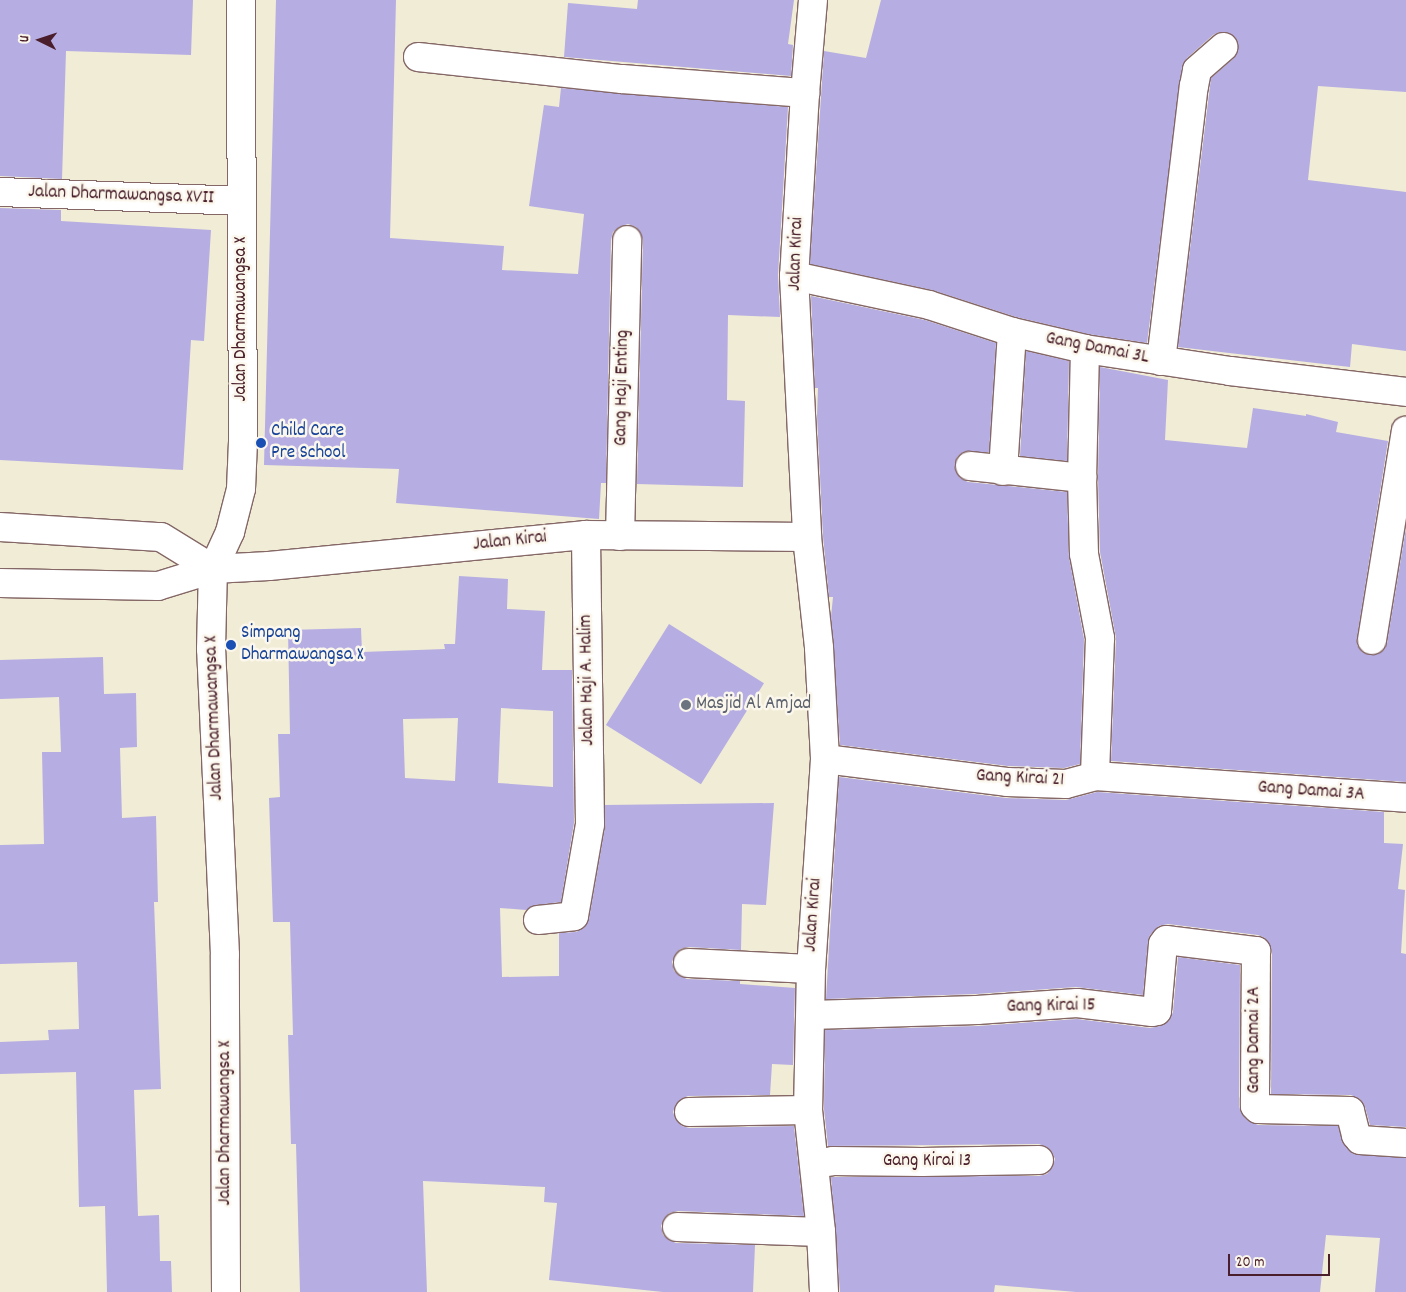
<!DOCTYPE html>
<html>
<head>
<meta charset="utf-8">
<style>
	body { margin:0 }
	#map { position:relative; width:1406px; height:1292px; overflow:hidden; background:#f1ecd5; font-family:Dekko,sans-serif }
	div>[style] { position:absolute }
	.building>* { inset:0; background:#b6ade3; transform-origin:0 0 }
	.roads { filter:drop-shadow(1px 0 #846766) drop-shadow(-1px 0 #846766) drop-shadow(0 1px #846766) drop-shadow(0 -1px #846766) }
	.minor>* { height:28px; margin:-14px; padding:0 14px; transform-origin:14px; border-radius:14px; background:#fff }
	.tertiary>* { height:28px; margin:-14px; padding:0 14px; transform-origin:14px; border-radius:14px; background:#fff }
	.dots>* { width:14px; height:14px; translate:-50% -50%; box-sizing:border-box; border:2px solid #fbf7ec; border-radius:50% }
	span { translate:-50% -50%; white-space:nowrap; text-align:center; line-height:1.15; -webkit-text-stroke:5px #fbf7ec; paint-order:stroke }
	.street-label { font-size:19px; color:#4a1f2b }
	.transit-label { font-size:19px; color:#164399 }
	.left { translate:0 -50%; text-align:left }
	.worship-label { font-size:19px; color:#5b616d }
	.north { position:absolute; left:15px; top:15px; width:50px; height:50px; -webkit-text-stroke:4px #fbf7ec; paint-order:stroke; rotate:274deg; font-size:14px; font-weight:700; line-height:20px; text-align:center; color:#4a1f2b }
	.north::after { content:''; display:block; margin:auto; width:18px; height:22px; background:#4a1f2b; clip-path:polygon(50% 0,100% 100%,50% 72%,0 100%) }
	.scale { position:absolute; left:1228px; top:1254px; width:102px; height:22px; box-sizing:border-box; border:2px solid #4a1f2b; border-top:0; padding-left:6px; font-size:15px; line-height:18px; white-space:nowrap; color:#4a1f2b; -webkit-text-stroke:4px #fbf7ec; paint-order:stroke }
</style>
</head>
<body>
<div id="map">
	<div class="building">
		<i style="clip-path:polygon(0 0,193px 0,191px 55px,66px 51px,62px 179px,0 176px)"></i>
		<i style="clip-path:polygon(276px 0,396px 0,390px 238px,504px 246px,502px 270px,578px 274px,584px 214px,529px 206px,544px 105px,559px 107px,561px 88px,788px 107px,778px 275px,780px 317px,728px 315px,727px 400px,745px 401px,743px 487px,637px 484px,643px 240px,640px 232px,636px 227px,628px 224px,619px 227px,613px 232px,611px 240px,606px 483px,601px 483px,599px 519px,396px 503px,399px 469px,264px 465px)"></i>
		<i style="clip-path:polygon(638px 0,794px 0,788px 44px,793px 45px,791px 76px,564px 57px,568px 3px,637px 9px)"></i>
		<i style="clip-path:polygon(881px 0,1406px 0,1406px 92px,1318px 86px,1308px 180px,1406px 192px,1406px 351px,1352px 344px,1350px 367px,1178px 347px,1211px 78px,1233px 59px,1238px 51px,1238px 44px,1235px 37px,1227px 32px,1219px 32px,1213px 35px,1187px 58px,1182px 67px,1147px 343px,1088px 334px,1016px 317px,932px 290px,810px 264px,824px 51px,866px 58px)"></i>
		<i style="clip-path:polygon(0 208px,61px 210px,61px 221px,211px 230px,204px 341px,191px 340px,183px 470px,0 460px)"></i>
		<i style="clip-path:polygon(811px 296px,925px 320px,996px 343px,989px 452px,963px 452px,957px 457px,955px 464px,956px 472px,960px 478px,968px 482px,1067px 492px,1069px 557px,1084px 639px,1080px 764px,1064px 768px,1008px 766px,840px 745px,831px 617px,833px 597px,829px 597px,823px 536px,817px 416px,818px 388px,815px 388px)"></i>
		<i style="clip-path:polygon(1026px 351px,1069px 361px,1067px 461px,1020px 456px)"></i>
		<i style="clip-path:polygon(1100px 367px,1168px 380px,1165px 440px,1247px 448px,1253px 408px,1306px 416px,1306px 414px,1338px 422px,1336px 432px,1388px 441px,1357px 638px,1357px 645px,1362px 652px,1369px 655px,1378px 654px,1384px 650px,1387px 643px,1406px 528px,1406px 782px,1111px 761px,1116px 638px,1100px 552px,1098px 478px)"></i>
		<i style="clip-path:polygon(evenodd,459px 576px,508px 579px,507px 609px,545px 611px,542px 670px,572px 670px,574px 823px,561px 902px,536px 905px,526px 910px,500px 908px,502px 977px,559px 976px,559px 933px,576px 932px,584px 928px,589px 919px,605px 827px,605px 805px,774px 803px,766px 905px,742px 904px,741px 950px,688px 947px,680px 949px,675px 955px,672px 962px,674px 971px,680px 976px,687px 979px,740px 981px,740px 984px,795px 988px,793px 1065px,772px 1064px,770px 1095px,688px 1096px,681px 1099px,676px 1104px,673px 1112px,676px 1120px,682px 1126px,689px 1128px,794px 1126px,804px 1216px,678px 1211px,669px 1213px,664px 1219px,661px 1226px,663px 1235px,669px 1240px,676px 1243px,755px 1245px,753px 1292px,663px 1292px,549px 1280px,557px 1203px,544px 1202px,545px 1187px,423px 1181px,427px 1292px,300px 1292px,296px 1144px,291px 1144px,288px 1035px,293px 1035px,290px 922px,273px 922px,269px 798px,280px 797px,278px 734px,290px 734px,288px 630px,361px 628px,362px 652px,445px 649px,444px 644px,455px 644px,459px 576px,501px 708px,553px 711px,553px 787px,498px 783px,501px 708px,459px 576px,458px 718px,455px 781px,405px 778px,403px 719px,458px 718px)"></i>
		<i style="left:669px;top:624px;width:112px;height:119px;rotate:32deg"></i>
		<i style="clip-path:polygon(103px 657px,104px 694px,136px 693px,137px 747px,120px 748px,122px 818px,156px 816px,158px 902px,154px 902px,161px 1089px,134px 1090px,138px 1216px,159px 1215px,160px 1261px,171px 1261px,172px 1292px,107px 1292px,105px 1206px,79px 1207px,76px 1072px,0 1074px,0 1042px,49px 1040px,48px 1030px,79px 1029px,77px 962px,0 964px,0 845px,44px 844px,42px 752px,61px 752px,59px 697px,0 699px,0 660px)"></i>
		<i style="clip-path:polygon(839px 777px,1006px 798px,1066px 800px,1097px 792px,1384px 812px,1384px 843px,1403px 844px,1398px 889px,1405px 890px,1401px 953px,1406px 954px,1406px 1127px,1370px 1125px,1365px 1107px,1360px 1099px,1351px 1095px,1271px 1094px,1272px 951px,1265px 938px,1258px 935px,1168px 924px,1159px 926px,1150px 935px,1148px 942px,1143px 995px,1076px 987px,976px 994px,826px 999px)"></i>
		<i style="clip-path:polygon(1178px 957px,1240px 965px,1239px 1106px,1241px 1112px,1247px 1120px,1258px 1125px,1338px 1126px,1344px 1144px,1353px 1154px,1406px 1158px,1406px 1292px,1375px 1292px,1380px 1238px,1326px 1235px,1320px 1292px,1076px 1292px,995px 1285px,994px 1292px,840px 1292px,831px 1177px,1039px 1176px,1047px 1174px,1052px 1168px,1055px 1159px,1052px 1152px,1047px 1147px,1039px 1144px,828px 1146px,824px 1109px,825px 1030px,978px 1026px,1077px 1019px,1150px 1028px,1160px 1026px,1169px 1021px,1173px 1012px)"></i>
	</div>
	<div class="roads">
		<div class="minor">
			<i style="left:813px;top:0;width:93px;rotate:94.9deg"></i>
			<i style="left:805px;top:93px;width:183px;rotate:93.4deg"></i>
			<i style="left:794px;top:276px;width:261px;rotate:87.1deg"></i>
			<i style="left:807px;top:537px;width:112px;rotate:83.8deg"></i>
			<i style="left:819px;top:648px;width:111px;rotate:86.9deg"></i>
			<i style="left:825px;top:759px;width:210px;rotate:93.8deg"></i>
			<i style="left:811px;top:969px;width:141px;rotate:91.2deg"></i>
			<i style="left:808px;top:1110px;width:123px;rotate:83.9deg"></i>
			<i style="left:821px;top:1232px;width:60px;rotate:87.1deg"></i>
			<i style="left:418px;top:57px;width:205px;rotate:6.2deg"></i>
			<i style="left:622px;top:79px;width:184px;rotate:4.4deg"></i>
			<i style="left:0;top:192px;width:241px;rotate:2.1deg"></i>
			<i style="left:794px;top:276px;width:138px;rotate:12.1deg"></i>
			<i style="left:929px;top:305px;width:87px;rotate:18deg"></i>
			<i style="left:1012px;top:332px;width:75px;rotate:13.1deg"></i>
			<i style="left:1085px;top:349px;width:147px;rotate:8.6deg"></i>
			<i style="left:1230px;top:371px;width:177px;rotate:6.8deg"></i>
			<i style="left:1085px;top:349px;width:129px;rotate:91.3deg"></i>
			<i style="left:1082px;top:478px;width:76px;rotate:88.5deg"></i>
			<i style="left:1084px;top:554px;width:86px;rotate:79.2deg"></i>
			<i style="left:1100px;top:638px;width:138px;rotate:92.1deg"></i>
			<i style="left:1161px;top:361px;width:277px;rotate:-83.2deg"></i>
			<i style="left:1194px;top:86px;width:16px;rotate:-79deg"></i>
			<i style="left:1197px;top:70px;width:35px;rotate:-41deg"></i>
			<i style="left:970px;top:466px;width:113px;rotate:6.1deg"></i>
			<i style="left:1003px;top:471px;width:139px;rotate:-86.3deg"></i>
			<i style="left:620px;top:536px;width:296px;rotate:-88.6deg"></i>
			<i style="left:213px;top:569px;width:56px;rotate:-3.1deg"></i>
			<i style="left:269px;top:566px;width:319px;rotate:-5.6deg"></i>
			<i style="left:586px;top:535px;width:221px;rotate:0.5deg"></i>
			<i style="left:1372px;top:640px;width:212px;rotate:-80.8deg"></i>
			<i style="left:825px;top:759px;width:183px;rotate:7.2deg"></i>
			<i style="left:1007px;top:782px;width:59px;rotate:1.9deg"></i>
			<i style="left:1066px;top:784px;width:30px;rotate:-15deg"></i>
			<i style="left:1095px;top:776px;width:312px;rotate:4deg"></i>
			<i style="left:538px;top:920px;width:36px;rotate:-6deg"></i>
			<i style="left:574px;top:916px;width:93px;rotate:-80.1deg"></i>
			<i style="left:590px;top:824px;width:289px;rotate:-90.8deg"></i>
			<i style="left:688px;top:963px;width:123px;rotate:2.8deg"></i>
			<i style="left:811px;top:1015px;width:166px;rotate:-1.7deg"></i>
			<i style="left:977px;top:1010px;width:100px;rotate:-4deg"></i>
			<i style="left:1077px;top:1003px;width:76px;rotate:6.8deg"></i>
			<i style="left:1152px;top:1012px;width:5px;rotate:-11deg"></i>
			<i style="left:1157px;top:1011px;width:67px;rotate:-84.9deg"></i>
			<i style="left:1163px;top:944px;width:5px;rotate:-53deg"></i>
			<i style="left:1166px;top:940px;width:91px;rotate:7deg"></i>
			<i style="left:1256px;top:951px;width:155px;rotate:90.4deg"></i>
			<i style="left:1255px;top:1106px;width:4px;rotate:45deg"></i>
			<i style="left:1258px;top:1109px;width:92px;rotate:1.2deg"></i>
			<i style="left:1350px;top:1111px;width:25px;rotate:76deg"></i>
			<i style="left:1356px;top:1135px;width:6px;rotate:51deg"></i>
			<i style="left:1360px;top:1140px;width:46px;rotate:3.7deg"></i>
			<i style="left:689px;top:1112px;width:119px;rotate:-1deg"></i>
			<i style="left:815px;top:1164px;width:18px;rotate:-9deg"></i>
			<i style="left:833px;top:1161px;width:89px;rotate:0.6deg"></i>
			<i style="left:922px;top:1162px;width:117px;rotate:-1deg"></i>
			<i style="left:677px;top:1227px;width:144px;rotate:2deg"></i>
		</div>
		<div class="tertiary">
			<i style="left:0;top:527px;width:161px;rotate:3.6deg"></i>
			<i style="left:161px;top:537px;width:61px;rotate:31.6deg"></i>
			<i style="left:0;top:583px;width:158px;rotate:1.1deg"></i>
			<i style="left:158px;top:586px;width:58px;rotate:-17.2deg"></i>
			<i style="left:226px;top:1292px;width:337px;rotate:-90.2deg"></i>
			<i style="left:225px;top:955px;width:306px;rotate:-92.6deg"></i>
			<i style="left:211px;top:649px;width:80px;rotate:-88.6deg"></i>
			<i style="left:213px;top:569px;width:41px;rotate:-65.3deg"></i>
			<i style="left:230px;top:532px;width:44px;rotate:-75.7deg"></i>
			<i style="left:241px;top:489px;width:47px;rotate:-87.6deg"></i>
			<i style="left:243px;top:442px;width:442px;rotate:-90.3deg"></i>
		</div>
	</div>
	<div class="dots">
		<i style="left:261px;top:443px;background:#1a4fb4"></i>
		<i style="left:231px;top:645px;background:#1a4fb4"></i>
		<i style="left:686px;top:705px;background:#6b7280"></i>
	</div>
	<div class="street-label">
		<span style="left:121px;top:196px;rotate:2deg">Jalan Dharmawangsa XVII</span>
		<span style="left:797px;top:254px;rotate:-88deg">Jalan Kirai</span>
		<span style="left:242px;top:319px;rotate:-90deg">Jalan Dharmawangsa X</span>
		<span style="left:1097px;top:349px;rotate:11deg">Gang Damai 3L</span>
		<span style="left:623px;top:388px;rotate:-89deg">Gang Haji Enting</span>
		<span style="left:510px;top:542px;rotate:-6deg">Jalan Kirai</span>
		<span style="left:588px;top:680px;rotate:-91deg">Jalan Haji A. Halim</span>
		<span style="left:215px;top:718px;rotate:-92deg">Jalan Dharmawangsa X</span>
		<span style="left:1020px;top:779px;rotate:3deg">Gang Kirai 21</span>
		<span style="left:1311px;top:792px;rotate:4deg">Gang Damai 3A</span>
		<span style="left:814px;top:915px;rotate:-86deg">Jalan Kirai</span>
		<span style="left:1051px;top:1007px;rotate:-1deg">Gang Kirai 15</span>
		<span style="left:1255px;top:1040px;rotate:-90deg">Gang Damai 2A</span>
		<span style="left:226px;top:1123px;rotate:-90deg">Jalan Dharmawangsa X</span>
		<span style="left:927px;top:1162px">Gang Kirai 13</span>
	</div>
	<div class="transit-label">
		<span class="left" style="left:271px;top:443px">Child Care<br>Pre School</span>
		<span class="left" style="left:241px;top:645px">Simpang<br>Dharmawangsa X</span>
	</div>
	<div class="worship-label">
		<span class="left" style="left:696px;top:705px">Masjid Al Amjad</span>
	</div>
	<div class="north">U</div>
	<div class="scale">20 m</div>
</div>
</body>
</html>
